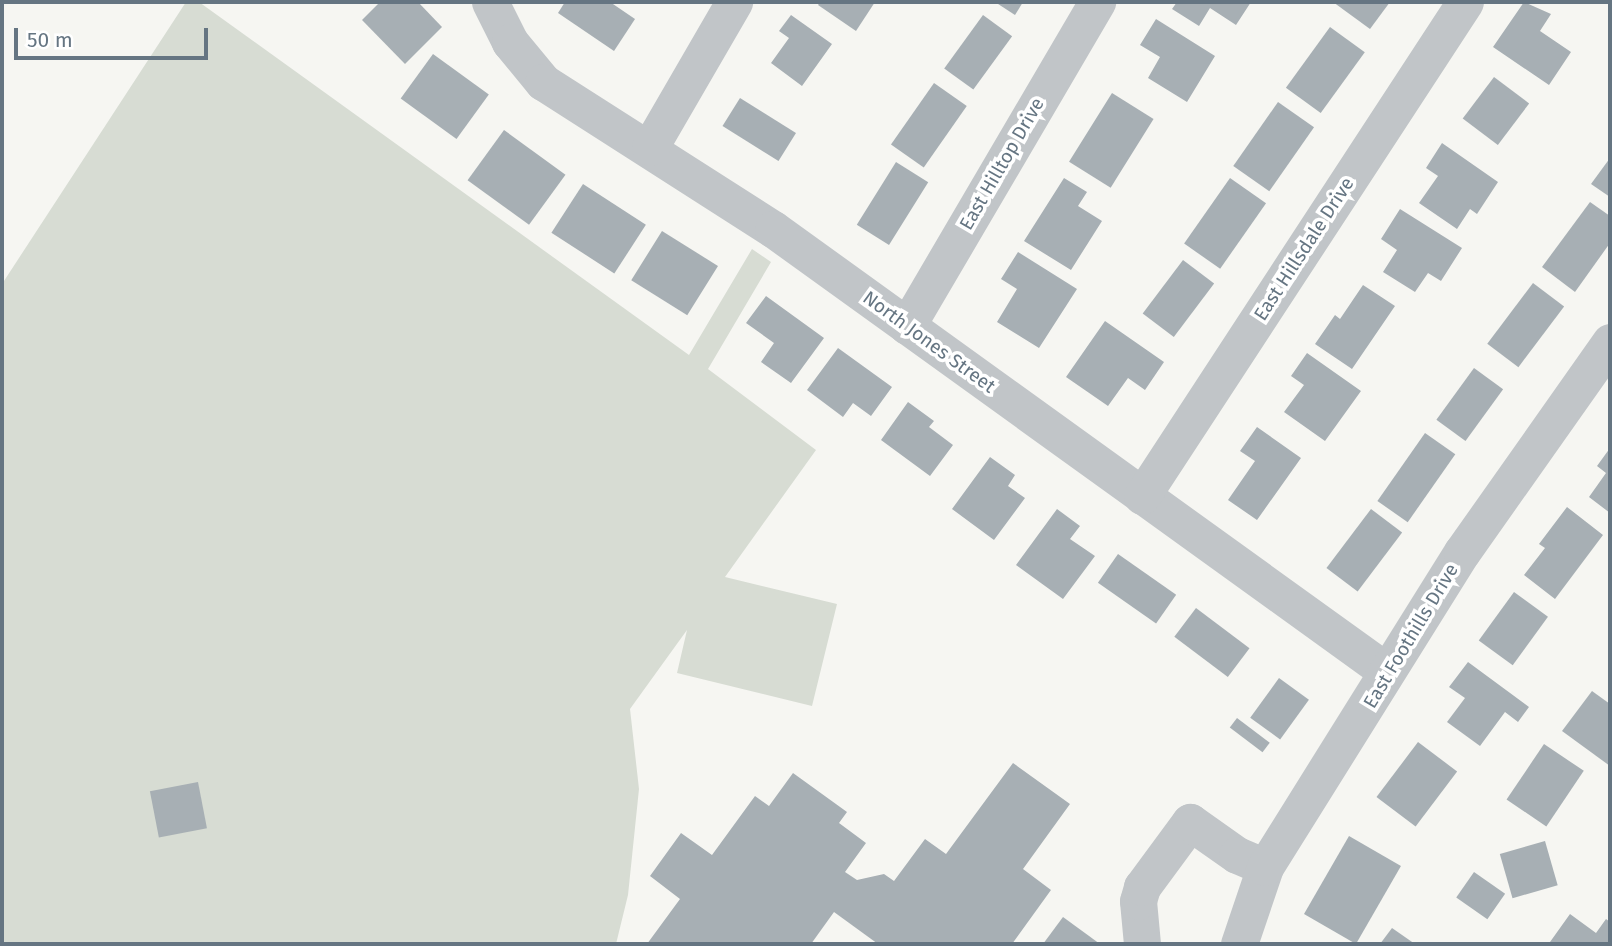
<!DOCTYPE html>
<html>
<head>
<meta charset="utf-8">
<style>
	body { margin:0 }
	#map { position:relative; width:1612px; height:946px; overflow:hidden; background:#f6f6f2; font-family:"Fira Sans",sans-serif }
	div>[style] { position:absolute }
	.green>* { inset:0; background:#d7dcd3 }
	.building>* { inset:0; background:#a7afb4; transform-origin:0 0 }
	.minor>* { height:37px; margin:-18.5px; padding:0 18.5px; transform-origin:18.5px; border-radius:18.5px; background:#c1c5c8 }
	span { translate:-50% -50%; white-space:nowrap; text-align:center; line-height:1.15; -webkit-text-stroke:7px #fff; paint-order:stroke }
	.street-label { font-size:19px; color:#657582 }
	.frame { position:absolute; inset:0; border:4px solid #657582; pointer-events:none }
	.scale { position:absolute; left:14px; top:28px; width:194px; height:32px; box-sizing:border-box; border:4px solid #657582; border-top:0; padding-left:9px; font-size:21px; line-height:24px; white-space:nowrap; color:#657582; -webkit-text-stroke:5px #fff; paint-order:stroke }
</style>
</head>
<body>
<div id="map">
	<div class="green">
		<i style="clip-path:polygon(186px 2px,199px 2px,689px 355px,752px 249px,771px 262px,708px 369px,816px 450px,725px 577px,837px 604px,812px 706px,677px 673px,687px 630px,630px 709px,639px 789px,628px 895px,616px 944px,2px 944px,2px 284px)"></i>
	</div>
	<div class="building">
		<i style="clip-path:polygon(380px 2px,418px 2px,442px 27px,405px 64px,362px 20px)"></i>
		<i style="clip-path:polygon(565px 2px,610px 2px,635px 19px,614px 51px,558px 13px)"></i>
		<i style="clip-path:polygon(820px 2px,875px 2px,856px 31px,818px 5px)"></i>
		<i style="clip-path:polygon(995px 2px,1023px 2px,1015px 15px)"></i>
		<i style="clip-path:polygon(1177px 2px,1251px 2px,1236px 25px,1210px 8px,1199px 26px,1172px 9px)"></i>
		<i style="clip-path:polygon(1333px 2px,1390px 2px,1370px 29px)"></i>
		<i style="clip-path:polygon(1524px 2px,1551px 14px,1540px 31px,1571px 52px,1549px 85px,1493px 47px)"></i>
		<i style="clip-path:polygon(791px 15px,832px 44px,802px 86px,771px 63px,789px 38px,779px 31px)"></i>
		<i style="left:983px;top:15px;width:36px;height:66px;rotate:36deg"></i>
		<i style="clip-path:polygon(1156px 19px,1215px 56px,1187px 102px,1148px 78px,1160px 57px,1140px 45px)"></i>
		<i style="left:1330px;top:27px;width:43px;height:75px;rotate:36deg"></i>
		<i style="left:433px;top:54px;width:69px;height:55px;rotate:36deg"></i>
		<i style="left:1494px;top:77px;width:44px;height:52px;rotate:37deg"></i>
		<i style="left:934px;top:83px;width:40px;height:75px;rotate:35deg"></i>
		<i style="left:1112px;top:93px;width:49px;height:81px;rotate:32deg"></i>
		<i style="left:740px;top:98px;width:66px;height:33px;rotate:32deg"></i>
		<i style="left:1278px;top:102px;width:44px;height:78px;rotate:35deg"></i>
		<i style="left:504px;top:130px;width:76px;height:62px;rotate:36deg"></i>
		<i style="clip-path:polygon(1442px 143px,1498px 182px,1477px 214px,1470px 209px,1457px 229px,1419px 203px,1438px 176px,1426px 168px)"></i>
		<i style="clip-path:polygon(1610px 158px,1610px 197px,1591px 184px)"></i>
		<i style="left:896px;top:162px;width:38px;height:74px;rotate:32deg"></i>
		<i style="clip-path:polygon(1064px 178px,1087px 192px,1078px 206px,1102px 221px,1071px 270px,1024px 241px)"></i>
		<i style="left:1230px;top:178px;width:44px;height:80px;rotate:35deg"></i>
		<i style="left:583px;top:184px;width:75px;height:58px;rotate:33deg"></i>
		<i style="clip-path:polygon(1590px 202px,1610px 216px,1610px 243px,1575px 292px,1542px 267px)"></i>
		<i style="clip-path:polygon(1400px 209px,1462px 248px,1441px 281px,1428px 273px,1415px 292px,1383px 272px,1397px 250px,1381px 239px)"></i>
		<i style="left:662px;top:231px;width:66px;height:58px;rotate:32deg"></i>
		<i style="clip-path:polygon(1018px 252px,1077px 289px,1039px 348px,997px 322px,1017px 289px,1001px 279px)"></i>
		<i style="left:1183px;top:260px;width:39px;height:67px;rotate:37deg"></i>
		<i style="left:1533px;top:283px;width:39px;height:76px;rotate:37deg"></i>
		<i style="clip-path:polygon(1363px 285px,1395px 306px,1352px 369px,1315px 344px,1335px 315px,1340px 319px)"></i>
		<i style="clip-path:polygon(766px 296px,824px 338px,791px 383px,761px 362px,774px 343px,746px 323px)"></i>
		<i style="clip-path:polygon(1105px 321px,1164px 362px,1145px 390px,1128px 378px,1108px 406px,1066px 377px)"></i>
		<i style="clip-path:polygon(838px 348px,892px 387px,871px 416px,853px 403px,843px 417px,807px 390px)"></i>
		<i style="clip-path:polygon(1307px 353px,1361px 391px,1325px 441px,1284px 412px,1304px 385px,1291px 376px)"></i>
		<i style="left:1474px;top:368px;width:36px;height:64px;rotate:36deg"></i>
		<i style="clip-path:polygon(908px 402px,934px 421px,929px 427px,953px 445px,930px 476px,881px 440px)"></i>
		<i style="clip-path:polygon(1257px 427px,1301px 458px,1257px 520px,1228px 500px,1255px 461px,1240px 451px)"></i>
		<i style="left:1425px;top:433px;width:37px;height:83px;rotate:35deg"></i>
		<i style="clip-path:polygon(1610px 448px,1610px 513px,1589px 497px,1606px 473px,1597px 466px)"></i>
		<i style="clip-path:polygon(990px 457px,1015px 475px,1008px 486px,1025px 498px,994px 540px,952px 509px)"></i>
		<i style="clip-path:polygon(1567px 507px,1603px 535px,1555px 599px,1524px 575px,1545px 548px,1539px 544px)"></i>
		<i style="clip-path:polygon(1057px 509px,1080px 526px,1070px 539px,1095px 556px,1063px 599px,1016px 565px)"></i>
		<i style="left:1371px;top:509px;width:39px;height:74px;rotate:37deg"></i>
		<i style="left:1118px;top:554px;width:71px;height:35px;rotate:35deg"></i>
		<i style="left:1514px;top:592px;width:42px;height:60px;rotate:36deg"></i>
		<i style="left:1196px;top:608px;width:67px;height:36px;rotate:37deg"></i>
		<i style="clip-path:polygon(1468px 662px,1529px 707px,1518px 722px,1505px 712px,1480px 746px,1447px 722px,1465px 698px,1449px 687px)"></i>
		<i style="left:1279px;top:678px;width:37px;height:49px;rotate:36deg"></i>
		<i style="clip-path:polygon(1592px 691px,1610px 704px,1610px 766px,1562px 731px)"></i>
		<i style="left:1237px;top:718px;width:41px;height:12px;rotate:37deg"></i>
		<i style="left:1418px;top:742px;width:49px;height:69px;rotate:37deg"></i>
		<i style="left:1544px;top:744px;width:48px;height:67px;rotate:34deg"></i>
		<i style="clip-path:polygon(1013px 763px,1070px 804px,1023px 869px,1051px 890px,1012px 944px,878px 944px,834px 912px,811px 944px,647px 944px,680px 899px,650px 876px,681px 833px,712px 855px,755px 796px,769px 806px,793px 773px,847px 812px,839px 823px,866px 843px,845px 872px,857px 880px,884px 874px,894px 881px,925px 839px,946px 854px)"></i>
		<i style="left:198px;top:782px;width:47px;height:49px;rotate:79deg"></i>
		<i style="left:1349px;top:836px;width:60px;height:90px;rotate:30deg"></i>
		<i style="left:1545px;top:841px;width:46px;height:47px;rotate:74deg"></i>
		<i style="left:1474px;top:872px;width:38px;height:31px;rotate:35deg"></i>
		<i style="clip-path:polygon(1570px 914px,1596px 933px,1606px 919px,1610px 922px,1610px 944px,1550px 942px)"></i>
		<i style="clip-path:polygon(1063px 917px,1100px 944px,1043px 944px)"></i>
		<i style="clip-path:polygon(1392px 928px,1415px 944px,1380px 944px)"></i>
	</div>
	<div class="minor">
		<i style="left:490px;top:2px;width:45px;rotate:63.4deg"></i>
		<i style="left:510px;top:42px;width:52px;rotate:50.5deg"></i>
		<i style="left:543px;top:82px;width:273px;rotate:32.6deg"></i>
		<i style="left:773px;top:229px;width:756px;rotate:35.79deg"></i>
		<i style="left:650px;top:147px;width:168px;rotate:-59.9deg"></i>
		<i style="left:907px;top:326px;width:376px;rotate:-59.6deg"></i>
		<i style="left:1142px;top:496px;width:590px;rotate:-56.82deg"></i>
		<i style="left:1142px;top:944px;width:43px;rotate:-95.3deg"></i>
		<i style="left:1138px;top:901px;width:15px;rotate:-74deg"></i>
		<i style="left:1142px;top:887px;width:81px;rotate:-53.6deg"></i>
		<i style="left:1190px;top:822px;width:57px;rotate:35.1deg"></i>
		<i style="left:1237px;top:855px;width:30px;rotate:23deg"></i>
		<i style="left:1239px;top:944px;width:81px;rotate:-71.3deg"></i>
		<i style="left:1265px;top:867px;width:372px;rotate:-58deg"></i>
		<i style="left:1462px;top:552px;width:257px;rotate:-54.8deg"></i>
	</div>
	<div class="street-label">
		<span style="left:1002px;top:164px;rotate:-60deg">East Hilltop Drive</span>
		<span style="left:1304px;top:249px;rotate:-57deg">East Hillsdale Drive</span>
		<span style="left:929px;top:342px;rotate:36deg">North Jones Street</span>
		<span style="left:1411px;top:636px;rotate:-59deg">East Foothills Drive</span>
	</div>
	<div class="frame"></div>
	<div class="scale">50 m</div>
</div>
</body>
</html>
